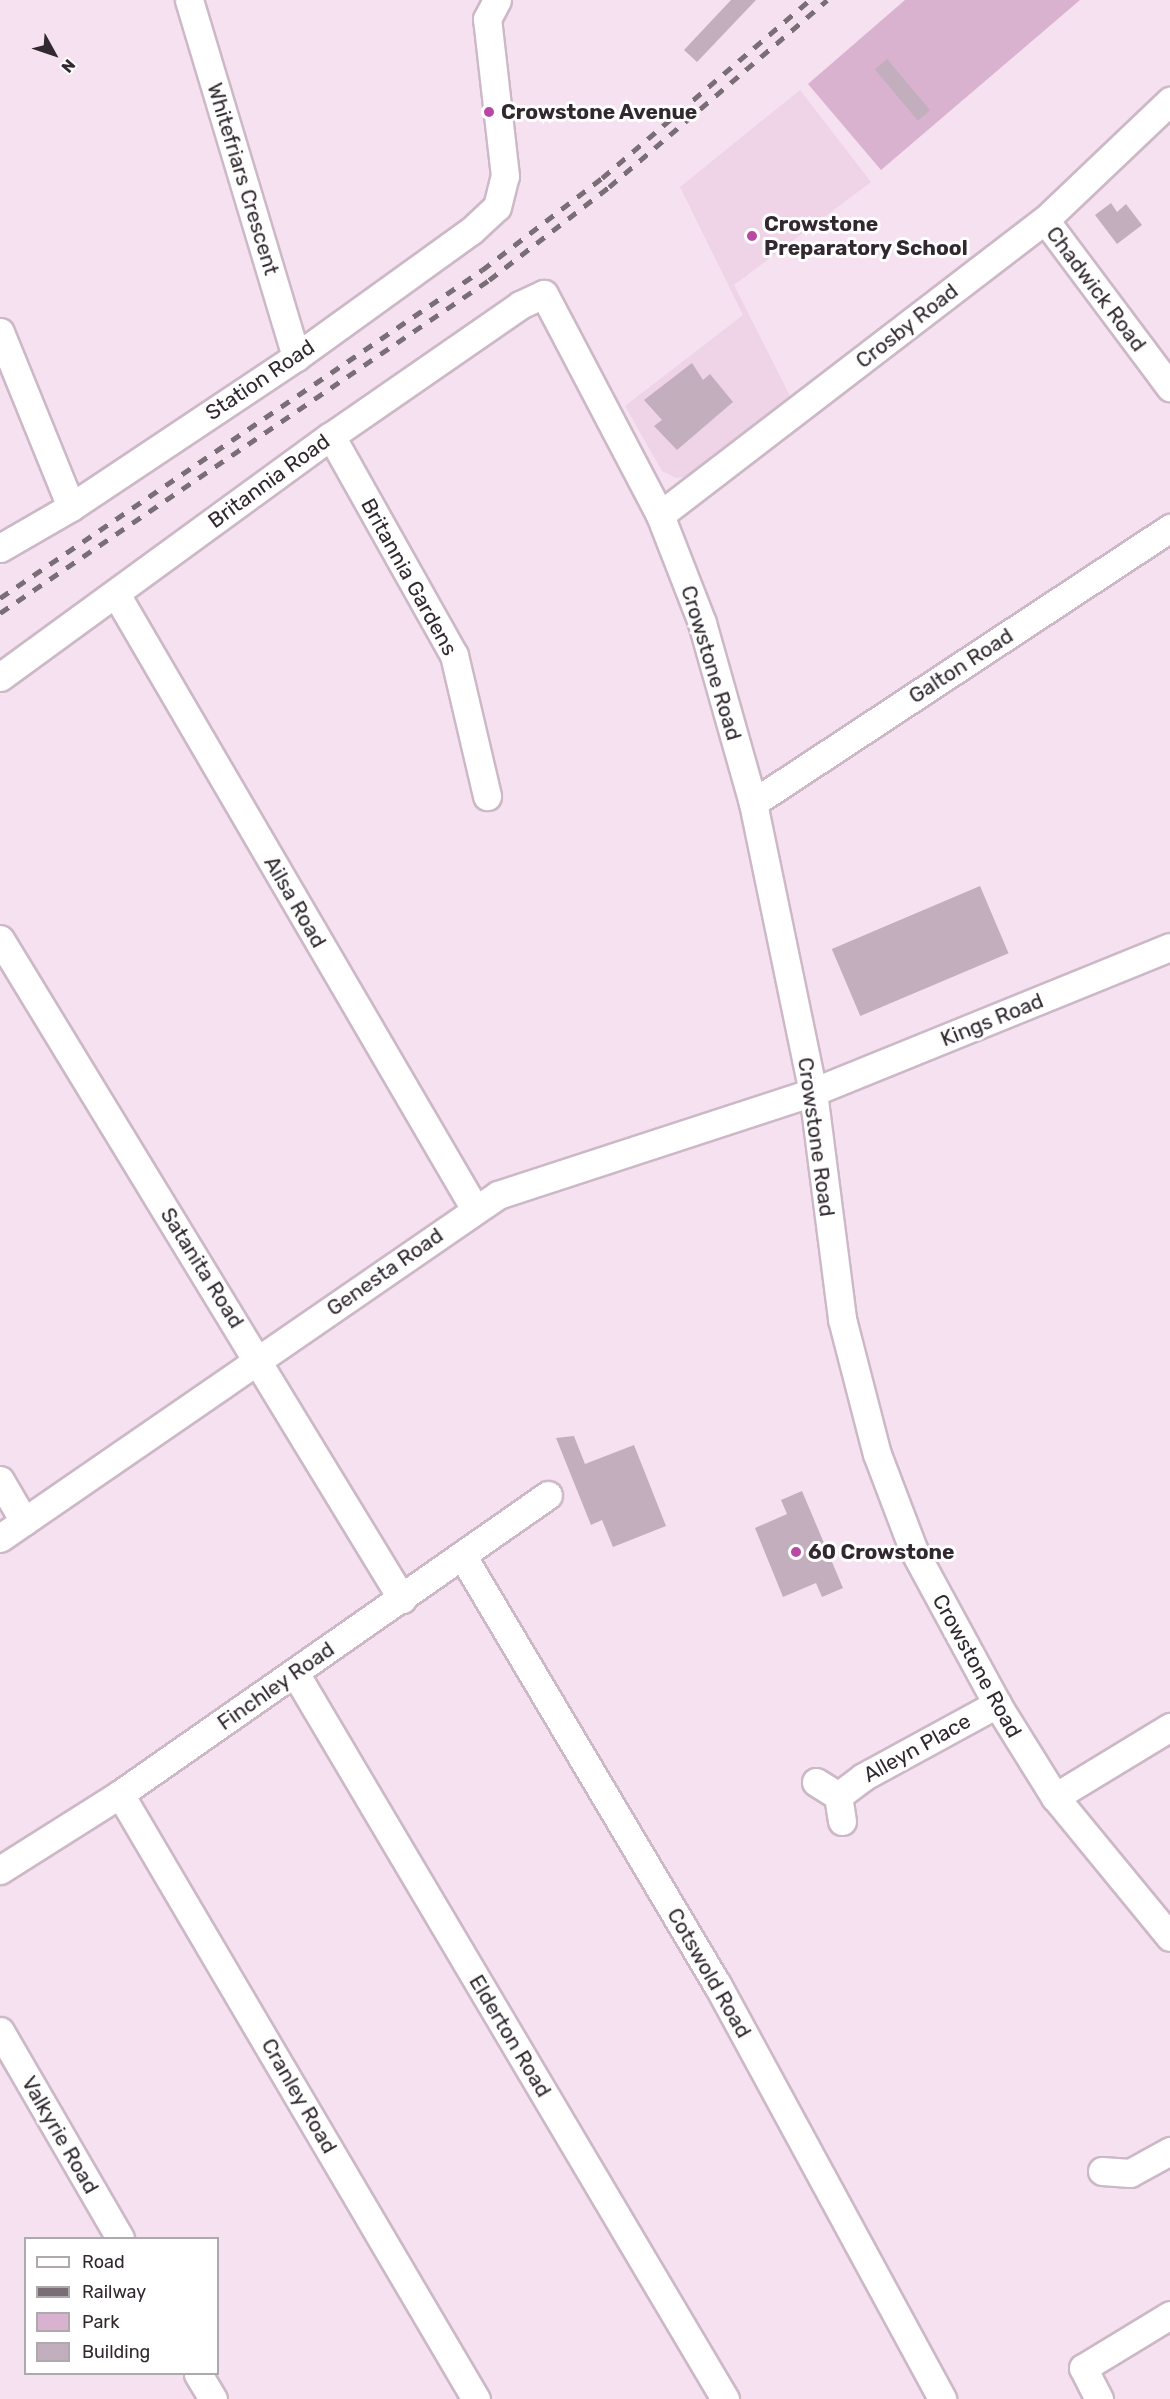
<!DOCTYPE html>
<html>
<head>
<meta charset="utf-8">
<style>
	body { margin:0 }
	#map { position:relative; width:1170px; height:2399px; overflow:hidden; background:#f6e1f0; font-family:Rubik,sans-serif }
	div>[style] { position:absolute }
	.built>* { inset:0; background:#efd4e7 }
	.green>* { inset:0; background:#d9b2cf }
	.building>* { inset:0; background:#c2aebd; transform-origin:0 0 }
	.roads { filter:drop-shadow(2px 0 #ccb8c6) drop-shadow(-2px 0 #ccb8c6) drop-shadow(0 2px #ccb8c6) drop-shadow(0 -2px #ccb8c6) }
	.minor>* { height:27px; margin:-13.5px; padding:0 13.5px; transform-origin:13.5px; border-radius:13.5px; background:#fff }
	.rail>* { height:4.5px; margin-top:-2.25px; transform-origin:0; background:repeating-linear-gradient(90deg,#796d76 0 10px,transparent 0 20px) }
	.dots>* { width:16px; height:16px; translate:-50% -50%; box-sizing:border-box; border:3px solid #fff; border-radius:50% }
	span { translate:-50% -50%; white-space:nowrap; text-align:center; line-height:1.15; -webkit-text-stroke:6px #fff; paint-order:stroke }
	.poi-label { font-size:21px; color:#31292f; font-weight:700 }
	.left { translate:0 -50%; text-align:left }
	.street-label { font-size:21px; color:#31292f }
	.legend { position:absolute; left:24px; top:2237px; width:195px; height:138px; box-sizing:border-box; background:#fff; border:2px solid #ada9ac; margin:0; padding:8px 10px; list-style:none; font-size:18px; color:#31292f }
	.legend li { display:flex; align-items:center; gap:12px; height:30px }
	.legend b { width:30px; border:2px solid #ada9ac }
	.north { position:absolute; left:24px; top:24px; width:60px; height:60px; -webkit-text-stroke:4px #fff; paint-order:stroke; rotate:130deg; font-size:16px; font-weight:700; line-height:24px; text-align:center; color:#31292f }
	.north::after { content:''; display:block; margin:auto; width:21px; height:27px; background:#31292f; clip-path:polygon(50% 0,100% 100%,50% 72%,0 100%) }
</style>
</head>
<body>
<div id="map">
	<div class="built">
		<i style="clip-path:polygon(800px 90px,871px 182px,734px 285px,792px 400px,698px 475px,676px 478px,662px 471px,625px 406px,743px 315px,680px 187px)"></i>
	</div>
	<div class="green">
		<i style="clip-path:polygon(905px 0,1080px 0,881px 170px,808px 84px)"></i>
	</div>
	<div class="building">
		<i style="clip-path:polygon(731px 0,756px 0,697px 62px,684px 50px)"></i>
		<i style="left:887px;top:59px;width:67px;height:16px;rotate:50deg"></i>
		<i style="clip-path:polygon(1111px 203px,1117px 212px,1126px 204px,1142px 225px,1117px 244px,1095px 215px)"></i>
		<i style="clip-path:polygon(692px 363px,703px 380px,710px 374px,733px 402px,677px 450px,654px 426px,662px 420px,644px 400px)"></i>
		<i style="left:980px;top:886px;width:73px;height:161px;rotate:67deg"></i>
		<i style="clip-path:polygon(574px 1436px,585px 1464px,634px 1445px,666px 1526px,613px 1547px,602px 1520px,591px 1525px,556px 1438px)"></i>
		<i style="clip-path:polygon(802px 1491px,843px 1588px,822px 1597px,816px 1583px,783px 1597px,755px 1528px,787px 1514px,781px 1500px)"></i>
	</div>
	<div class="roads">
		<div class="minor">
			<i style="left:189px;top:0;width:373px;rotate:73.3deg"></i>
			<i style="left:1045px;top:220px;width:209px;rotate:53.2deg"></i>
			<i style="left:0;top:332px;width:189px;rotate:67.9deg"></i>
			<i style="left:331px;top:436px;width:251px;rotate:60.7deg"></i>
			<i style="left:454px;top:655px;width:145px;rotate:76.8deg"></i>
			<i style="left:660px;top:515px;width:485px;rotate:-37.5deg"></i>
			<i style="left:1045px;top:220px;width:173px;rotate:-43.6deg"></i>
			<i style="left:0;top:548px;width:82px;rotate:-30deg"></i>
			<i style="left:71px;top:507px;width:270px;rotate:-33.7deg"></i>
			<i style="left:296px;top:357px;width:216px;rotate:-35.8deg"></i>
			<i style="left:471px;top:231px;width:35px;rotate:-43deg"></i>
			<i style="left:497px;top:207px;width:32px;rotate:-76deg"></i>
			<i style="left:505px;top:176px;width:158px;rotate:-96.5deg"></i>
			<i style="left:487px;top:19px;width:21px;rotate:-62deg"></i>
			<i style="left:116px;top:594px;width:712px;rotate:59.73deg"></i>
			<i style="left:0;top:677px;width:409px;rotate:-36.1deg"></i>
			<i style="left:331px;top:436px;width:230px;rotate:-34.7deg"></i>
			<i style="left:520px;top:305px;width:26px;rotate:-25deg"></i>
			<i style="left:544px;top:294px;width:250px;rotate:62.3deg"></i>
			<i style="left:660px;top:515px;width:116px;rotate:68.7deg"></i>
			<i style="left:702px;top:623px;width:187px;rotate:74.2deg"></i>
			<i style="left:753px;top:803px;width:295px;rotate:78.3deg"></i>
			<i style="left:813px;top:1092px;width:229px;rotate:82.7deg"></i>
			<i style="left:842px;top:1319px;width:139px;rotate:75.5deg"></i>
			<i style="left:877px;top:1454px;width:102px;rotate:69.2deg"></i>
			<i style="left:913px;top:1549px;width:176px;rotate:61.5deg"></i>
			<i style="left:997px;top:1704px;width:110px;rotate:58.1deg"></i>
			<i style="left:1055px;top:1797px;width:181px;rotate:50.6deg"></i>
			<i style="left:753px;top:803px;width:500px;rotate:-33.4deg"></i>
			<i style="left:0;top:939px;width:773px;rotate:58.65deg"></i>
			<i style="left:0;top:1480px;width:48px;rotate:59.7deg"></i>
			<i style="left:0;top:1538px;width:605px;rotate:-34.56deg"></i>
			<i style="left:498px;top:1195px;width:331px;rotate:-18.1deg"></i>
			<i style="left:813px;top:1092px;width:385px;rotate:-22.1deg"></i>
			<i style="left:462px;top:1555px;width:499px;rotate:59.3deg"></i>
			<i style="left:717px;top:1984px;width:472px;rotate:61.5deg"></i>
			<i style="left:295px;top:1673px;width:844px;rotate:59.36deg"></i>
			<i style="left:816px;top:1782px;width:26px;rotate:32deg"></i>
			<i style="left:120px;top:1794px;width:702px;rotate:59.53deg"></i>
			<i style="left:1055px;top:1797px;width:135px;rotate:-31.3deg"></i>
			<i style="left:842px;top:1821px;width:25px;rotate:-99deg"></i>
			<i style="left:838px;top:1796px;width:31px;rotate:-37deg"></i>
			<i style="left:863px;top:1777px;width:153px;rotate:-28.6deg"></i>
			<i style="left:0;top:1870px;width:142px;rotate:-32.3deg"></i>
			<i style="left:120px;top:1794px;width:522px;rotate:-34.94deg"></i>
			<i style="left:0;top:2031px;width:239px;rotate:59.9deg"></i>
			<i style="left:1102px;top:2171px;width:28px;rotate:4deg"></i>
			<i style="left:1130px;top:2173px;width:46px;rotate:-28.8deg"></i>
			<i style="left:198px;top:2374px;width:29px;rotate:59deg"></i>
			<i style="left:1099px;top:2399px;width:35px;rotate:-117deg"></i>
			<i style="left:1083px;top:2368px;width:102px;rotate:-31.3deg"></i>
		</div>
	</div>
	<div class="rail">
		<i style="left:0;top:598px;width:583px;rotate:-34.24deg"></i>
		<i style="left:482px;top:270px;width:151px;rotate:-37.5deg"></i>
		<i style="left:602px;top:178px;width:274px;rotate:-40.6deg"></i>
		<i style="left:0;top:613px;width:592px;rotate:-34.25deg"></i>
		<i style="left:489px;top:280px;width:152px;rotate:-37.8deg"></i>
		<i style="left:609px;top:187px;width:287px;rotate:-40.6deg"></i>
	</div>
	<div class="dots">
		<i style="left:489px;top:112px;background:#b948a4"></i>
		<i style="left:752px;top:236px;background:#b948a4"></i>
		<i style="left:796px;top:1552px;background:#b948a4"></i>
	</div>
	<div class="poi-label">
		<span class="left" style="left:501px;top:112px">Crowstone Avenue</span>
		<span class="left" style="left:764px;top:236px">Crowstone<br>Preparatory School</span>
		<span class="left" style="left:808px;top:1552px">60 Crowstone</span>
	</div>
	<div class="street-label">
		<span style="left:243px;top:179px;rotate:73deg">Whitefriars Crescent</span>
		<span style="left:1096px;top:289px;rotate:53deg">Chadwick Road</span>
		<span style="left:907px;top:326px;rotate:-38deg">Crosby Road</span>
		<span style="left:260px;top:380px;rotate:-34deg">Station Road</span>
		<span style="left:269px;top:481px;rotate:-36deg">Britannia Road</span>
		<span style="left:409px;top:577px;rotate:61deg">Britannia Gardens</span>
		<span style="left:711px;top:663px;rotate:73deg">Crowstone Road</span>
		<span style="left:961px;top:666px;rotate:-33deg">Galton Road</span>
		<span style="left:295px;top:902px;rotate:60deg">Ailsa Road</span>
		<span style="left:992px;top:1020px;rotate:-22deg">Kings Road</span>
		<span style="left:816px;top:1137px;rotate:82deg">Crowstone Road</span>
		<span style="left:202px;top:1268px;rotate:58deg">Satanita Road</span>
		<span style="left:385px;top:1272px;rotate:-35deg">Genesta Road</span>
		<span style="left:977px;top:1666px;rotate:61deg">Crowstone Road</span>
		<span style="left:276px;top:1686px;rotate:-35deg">Finchley Road</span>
		<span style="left:917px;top:1748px;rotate:-29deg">Alleyn Place</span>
		<span style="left:709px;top:1973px;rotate:60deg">Cotswold Road</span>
		<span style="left:510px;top:2036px;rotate:59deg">Elderton Road</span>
		<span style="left:299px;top:2096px;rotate:60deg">Cranley Road</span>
		<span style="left:60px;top:2135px;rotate:60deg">Valkyrie Road</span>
	</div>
	<ul class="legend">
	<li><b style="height:8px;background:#fff"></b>Road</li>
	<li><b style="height:8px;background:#796d76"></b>Railway</li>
	<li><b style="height:16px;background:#d9b2cf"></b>Park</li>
	<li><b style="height:16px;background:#c2aebd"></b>Building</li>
	</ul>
	<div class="north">N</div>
</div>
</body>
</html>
